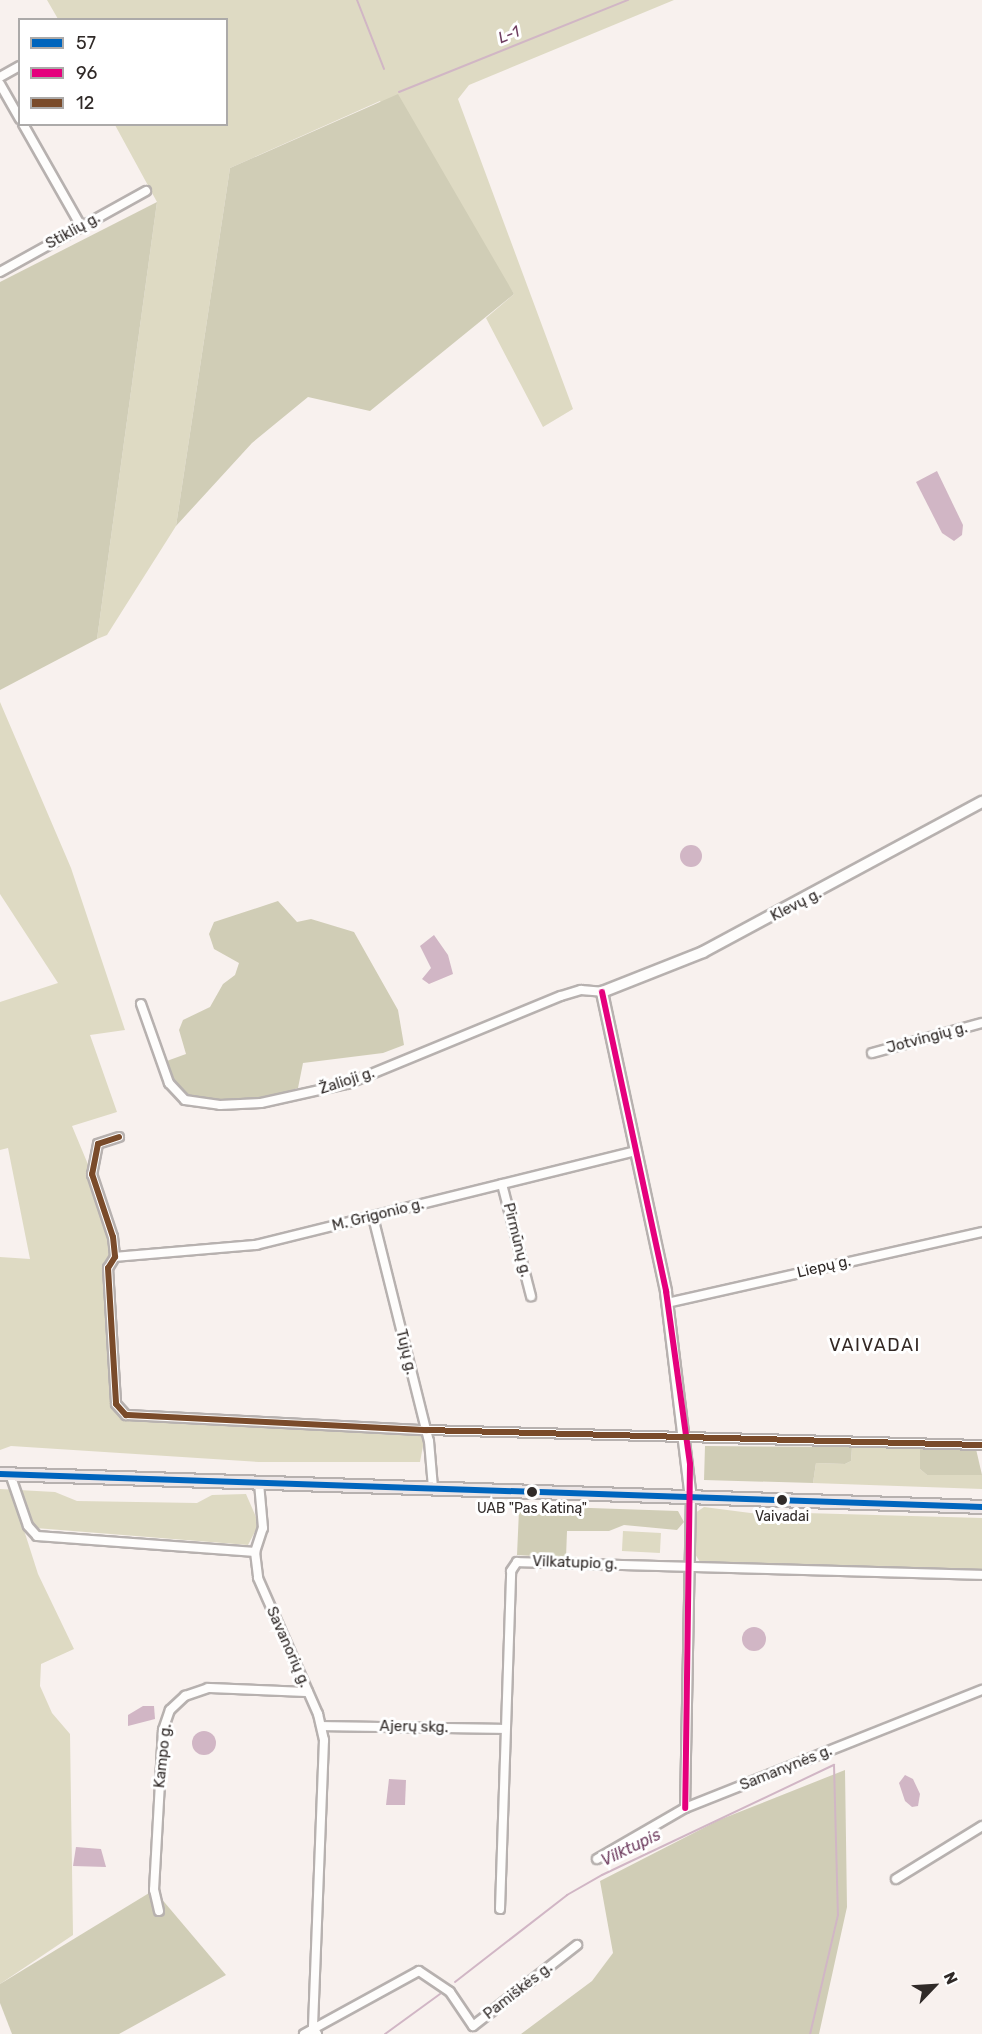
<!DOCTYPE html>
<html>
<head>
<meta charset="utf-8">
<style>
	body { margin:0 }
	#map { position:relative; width:982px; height:2034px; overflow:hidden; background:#f8f1ee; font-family:Rubik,sans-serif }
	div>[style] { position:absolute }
	.green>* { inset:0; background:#dedac3; transform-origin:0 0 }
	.forest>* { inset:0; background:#d0cdb6 }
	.water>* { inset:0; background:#d1b6c5 }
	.round { border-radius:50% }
	.stream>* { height:2px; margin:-1px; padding:0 1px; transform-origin:1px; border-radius:1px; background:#d1b6c5 }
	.roads { filter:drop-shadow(2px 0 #b7b1af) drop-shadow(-2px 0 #b7b1af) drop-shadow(0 2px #b7b1af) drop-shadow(0 -2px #b7b1af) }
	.street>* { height:8px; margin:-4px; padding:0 4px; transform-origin:4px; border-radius:4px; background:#fefdfc }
	.secondary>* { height:10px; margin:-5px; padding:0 5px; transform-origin:5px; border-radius:5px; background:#fefdfc }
	.primary>* { height:12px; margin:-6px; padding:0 6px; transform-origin:6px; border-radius:6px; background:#ede6e6 }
	.bus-1>* { height:6px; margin:-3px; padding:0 3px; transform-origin:3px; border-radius:3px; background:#0065bd }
	.bus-2>* { height:6px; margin:-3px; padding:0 3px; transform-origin:3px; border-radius:3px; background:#e5007d }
	.bus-3>* { height:6px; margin:-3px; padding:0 3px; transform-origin:3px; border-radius:3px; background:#7a4b2a }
	.dots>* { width:16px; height:16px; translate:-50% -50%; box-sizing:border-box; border:3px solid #fff; border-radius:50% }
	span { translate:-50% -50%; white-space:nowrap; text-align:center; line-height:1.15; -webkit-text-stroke:6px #fff; paint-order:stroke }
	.bus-label { font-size:14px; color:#302a28 }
	.street-label { font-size:15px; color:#302a28 }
	.water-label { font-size:16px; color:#703f61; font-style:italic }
	.quarter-label { font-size:18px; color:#332824; letter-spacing:1.5px }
	.legend { position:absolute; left:18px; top:18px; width:210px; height:108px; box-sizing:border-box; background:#fff; border:2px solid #acaaa9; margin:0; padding:8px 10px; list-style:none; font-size:18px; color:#302a28 }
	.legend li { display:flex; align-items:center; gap:12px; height:30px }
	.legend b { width:30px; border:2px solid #acaaa9 }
	.north { position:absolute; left:904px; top:1956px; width:60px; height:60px; -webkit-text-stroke:4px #fff; paint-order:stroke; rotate:65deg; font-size:16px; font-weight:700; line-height:24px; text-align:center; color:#302a28 }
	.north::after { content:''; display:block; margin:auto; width:21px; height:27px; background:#302a28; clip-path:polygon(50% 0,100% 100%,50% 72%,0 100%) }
</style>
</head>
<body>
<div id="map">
	<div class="green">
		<i style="clip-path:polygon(47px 0,674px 0,469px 85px,458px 99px,573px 409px,543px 427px,486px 318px,514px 294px,380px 101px,230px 168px,176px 526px,107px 635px,97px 639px,157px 202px,115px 125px,226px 124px,226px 20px,58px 19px)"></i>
		<i style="clip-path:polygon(0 702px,71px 868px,125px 1030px,90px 1035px,117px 1112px,72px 1126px,92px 1174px,115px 1257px,108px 1268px,119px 1411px,426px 1430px,420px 1462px,259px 1462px,11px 1446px,0 1450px,0 1257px,30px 1259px,8px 1148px,0 1150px,0 1002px,58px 983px,0 894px)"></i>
		<i style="clip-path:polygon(852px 1447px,920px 1449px,920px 1469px,927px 1475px,982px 1475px,982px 1489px,813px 1483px,816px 1463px,845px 1464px,851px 1461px)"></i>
		<i style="clip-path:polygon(0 1489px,55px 1492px,77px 1501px,197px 1503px,212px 1495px,246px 1494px,259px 1524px,248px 1545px,23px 1527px,38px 1574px,74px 1649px,41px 1664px,40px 1686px,52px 1713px,70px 1734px,73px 1935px,0 1984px)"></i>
		<i style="clip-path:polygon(704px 1507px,782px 1517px,805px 1513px,982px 1518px,982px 1571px,700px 1562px,695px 1554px,695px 1513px)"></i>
		<i style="left:623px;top:1531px;width:38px;height:20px;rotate:3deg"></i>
	</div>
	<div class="forest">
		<i style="clip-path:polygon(398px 94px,514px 294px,370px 411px,308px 397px,252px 443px,176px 526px,230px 168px)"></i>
		<i style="clip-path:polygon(157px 202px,97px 639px,0 690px,0 282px)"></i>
		<i style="clip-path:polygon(278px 901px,297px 922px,311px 919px,354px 932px,398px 1010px,404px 1045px,383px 1053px,303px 1063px,298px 1088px,267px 1098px,249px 1102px,192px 1099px,172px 1082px,164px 1062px,186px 1054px,179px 1030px,183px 1020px,210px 1007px,223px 984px,235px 975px,239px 963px,214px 949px,209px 934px,214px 922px)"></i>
		<i style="clip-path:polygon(705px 1446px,852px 1447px,851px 1461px,845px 1464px,816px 1463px,813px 1483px,704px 1480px)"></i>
		<i style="clip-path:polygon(920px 1449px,976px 1449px,982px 1475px,927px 1475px,920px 1469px)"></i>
		<i style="clip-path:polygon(561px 1507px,678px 1511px,684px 1522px,677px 1530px,624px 1525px,609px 1531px,567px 1531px,566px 1558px,517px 1555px,519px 1510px)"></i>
		<i style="clip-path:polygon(845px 1770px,847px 1907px,819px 2034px,521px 2034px,592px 1981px,613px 1953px,600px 1881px,719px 1820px)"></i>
		<i style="clip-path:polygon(154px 1890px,226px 1975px,119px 2034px,12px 2034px,0 2003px,0 1984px)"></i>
	</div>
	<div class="water">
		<i style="clip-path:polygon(937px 471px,963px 525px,962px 535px,954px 541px,942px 533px,916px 482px)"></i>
		<i class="round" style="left:680px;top:845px;width:22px;height:22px"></i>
		<i style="clip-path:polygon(434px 935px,448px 955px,453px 974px,429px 984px,422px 979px,431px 968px,420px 946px)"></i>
		<i class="round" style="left:742px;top:1627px;width:24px;height:24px"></i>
		<i style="clip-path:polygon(143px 1706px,154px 1706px,155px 1719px,128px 1726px,128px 1715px)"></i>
		<i class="round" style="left:192px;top:1731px;width:24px;height:24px"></i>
		<i style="clip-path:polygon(905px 1775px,913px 1779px,920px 1794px,918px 1806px,912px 1807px,905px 1801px,899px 1783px)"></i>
		<i style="clip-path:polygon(389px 1779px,406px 1780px,405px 1805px,386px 1805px)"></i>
		<i style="clip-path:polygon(76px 1847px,101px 1849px,106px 1867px,73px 1866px)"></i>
	</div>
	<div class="stream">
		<i style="left:357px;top:0;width:74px;rotate:68.6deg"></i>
		<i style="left:399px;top:92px;width:247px;rotate:-21.9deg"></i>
		<i style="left:455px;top:1982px;width:142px;rotate:-37.8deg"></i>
		<i style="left:567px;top:1895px;width:40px;rotate:-29.7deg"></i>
		<i style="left:602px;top:1875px;width:257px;rotate:-25.4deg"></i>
		<i style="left:834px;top:1765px;width:150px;rotate:88.5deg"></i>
		<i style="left:838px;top:1915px;width:122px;rotate:103.2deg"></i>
		<i style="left:385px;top:2034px;width:68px;rotate:-36deg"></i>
	</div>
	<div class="roads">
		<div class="street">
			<i style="left:0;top:77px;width:23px;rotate:-29deg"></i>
			<i style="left:0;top:84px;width:40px;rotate:60.3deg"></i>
			<i style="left:23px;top:124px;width:117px;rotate:60.4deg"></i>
			<i style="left:0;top:272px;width:167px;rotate:-29deg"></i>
			<i style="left:141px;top:1004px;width:84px;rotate:70.5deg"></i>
			<i style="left:169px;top:1083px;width:23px;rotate:47deg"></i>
			<i style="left:185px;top:1100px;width:35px;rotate:8deg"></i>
			<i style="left:220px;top:1105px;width:41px;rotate:-2.8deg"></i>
			<i style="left:261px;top:1103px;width:88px;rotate:-12.5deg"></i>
			<i style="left:347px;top:1084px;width:231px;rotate:-22.4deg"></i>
			<i style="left:561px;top:996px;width:21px;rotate:-17deg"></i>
			<i style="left:581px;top:990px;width:21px;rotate:5deg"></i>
			<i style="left:872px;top:1053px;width:114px;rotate:-15.3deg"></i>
			<i style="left:119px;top:1137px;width:22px;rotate:162deg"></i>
			<i style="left:98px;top:1144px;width:31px;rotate:101deg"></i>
			<i style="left:92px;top:1174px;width:66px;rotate:71.6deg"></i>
			<i style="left:113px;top:1237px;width:20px;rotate:84deg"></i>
			<i style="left:115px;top:1257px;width:13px;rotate:122deg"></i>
			<i style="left:108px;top:1268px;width:136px;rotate:86.6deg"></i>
			<i style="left:116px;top:1404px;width:15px;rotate:48deg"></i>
			<i style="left:126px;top:1415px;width:300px;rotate:2.9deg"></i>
			<i style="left:426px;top:1430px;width:556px;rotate:1.55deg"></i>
			<i style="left:502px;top:1184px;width:116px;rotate:75.5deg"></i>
			<i style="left:373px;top:1217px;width:231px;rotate:76deg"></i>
			<i style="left:429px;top:1441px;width:47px;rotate:85.1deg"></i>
			<i style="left:115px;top:1257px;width:142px;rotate:-4.9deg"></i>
			<i style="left:256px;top:1245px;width:392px;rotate:-13.9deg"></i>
			<i style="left:667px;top:1303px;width:323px;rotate:-12.7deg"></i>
			<i style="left:10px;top:1474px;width:55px;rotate:70.9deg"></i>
			<i style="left:28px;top:1526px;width:13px;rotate:48deg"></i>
			<i style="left:37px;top:1536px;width:219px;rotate:4.2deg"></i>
			<i style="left:255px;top:1552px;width:26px;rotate:83deg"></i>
			<i style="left:258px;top:1578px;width:149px;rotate:66.2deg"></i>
			<i style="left:318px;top:1714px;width:27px;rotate:77deg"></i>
			<i style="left:324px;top:1740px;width:288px;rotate:92.2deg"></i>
			<i style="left:313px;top:2028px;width:7px;rotate:56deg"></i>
			<i style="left:255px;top:1552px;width:25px;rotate:-72deg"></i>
			<i style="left:263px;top:1528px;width:45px;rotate:-95.1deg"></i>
			<i style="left:322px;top:1726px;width:183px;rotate:0.9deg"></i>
			<i style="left:685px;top:1808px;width:309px;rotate:-88.9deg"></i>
			<i style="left:597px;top:1859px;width:102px;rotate:-30.1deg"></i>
			<i style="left:685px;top:1808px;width:320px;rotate:-21.7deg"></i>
			<i style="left:896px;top:1879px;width:101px;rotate:-31.6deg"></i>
			<i style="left:500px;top:1909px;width:338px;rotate:-88.1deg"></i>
			<i style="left:511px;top:1571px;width:11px;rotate:-56deg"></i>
			<i style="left:517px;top:1562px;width:465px;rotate:1.6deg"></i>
			<i style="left:159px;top:1911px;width:22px;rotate:-103deg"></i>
			<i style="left:154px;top:1890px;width:160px;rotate:-86.8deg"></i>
			<i style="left:163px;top:1730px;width:21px;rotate:-71deg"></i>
			<i style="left:170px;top:1710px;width:21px;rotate:-43deg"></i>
			<i style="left:185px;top:1696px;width:24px;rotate:-19deg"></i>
			<i style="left:208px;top:1688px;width:100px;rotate:2.3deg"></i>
			<i style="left:304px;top:2034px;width:131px;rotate:-28.7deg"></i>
			<i style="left:419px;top:1971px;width:37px;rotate:34deg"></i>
			<i style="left:450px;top:1992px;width:41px;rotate:55.9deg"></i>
			<i style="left:473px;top:2026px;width:132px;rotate:-37.9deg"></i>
		</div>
		<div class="secondary">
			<i style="left:691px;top:1499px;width:209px;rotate:-96.9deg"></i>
			<i style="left:666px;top:1291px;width:306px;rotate:-102.1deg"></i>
			<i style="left:602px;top:992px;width:109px;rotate:-21.6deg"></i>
			<i style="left:703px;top:952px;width:317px;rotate:-28.3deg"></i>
		</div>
		<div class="primary">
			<i style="left:0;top:1474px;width:983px;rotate:1.92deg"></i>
		</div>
	</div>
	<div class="bus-1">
		<i style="left:0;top:1474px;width:983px;rotate:1.92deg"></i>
	</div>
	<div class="bus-2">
		<i style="left:602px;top:992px;width:306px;rotate:77.9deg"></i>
		<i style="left:666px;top:1291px;width:175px;rotate:82.1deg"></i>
		<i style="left:690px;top:1464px;width:344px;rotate:90.8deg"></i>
	</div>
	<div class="bus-3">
		<i style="left:119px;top:1137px;width:22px;rotate:162deg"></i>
		<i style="left:98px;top:1144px;width:31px;rotate:101deg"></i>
		<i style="left:92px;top:1174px;width:66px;rotate:71.6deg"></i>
		<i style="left:113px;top:1237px;width:20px;rotate:84deg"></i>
		<i style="left:115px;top:1257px;width:13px;rotate:122deg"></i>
		<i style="left:108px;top:1268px;width:136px;rotate:86.6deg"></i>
		<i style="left:116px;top:1404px;width:15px;rotate:48deg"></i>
		<i style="left:126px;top:1415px;width:300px;rotate:2.9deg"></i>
		<i style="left:426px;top:1430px;width:556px;rotate:1.55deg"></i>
	</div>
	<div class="dots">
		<i style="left:532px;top:1492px;background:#302a28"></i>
		<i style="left:782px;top:1500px;background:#302a28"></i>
	</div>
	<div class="bus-label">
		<span style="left:532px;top:1509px">UAB "Pas Katiną"</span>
		<span style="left:782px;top:1517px">Vaivadai</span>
	</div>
	<div class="street-label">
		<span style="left:73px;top:231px;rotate:-29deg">Stiklių g.</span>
		<span style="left:796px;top:905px;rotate:-27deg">Klevų g.</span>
		<span style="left:927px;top:1038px;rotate:-15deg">Jotvingių g.</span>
		<span style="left:347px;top:1081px;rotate:-18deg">Žalioji g.</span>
		<span style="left:378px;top:1215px;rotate:-14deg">M. Grigonio g.</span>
		<span style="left:517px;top:1240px;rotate:76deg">Pirmūnų g.</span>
		<span style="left:824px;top:1267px;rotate:-13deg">Liepų g.</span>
		<span style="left:406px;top:1352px;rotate:76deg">Tujų g.</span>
		<span style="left:575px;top:1563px;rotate:2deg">Vilkatupio g.</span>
		<span style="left:288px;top:1647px;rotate:66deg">Savanorių g.</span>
		<span style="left:414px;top:1727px;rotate:1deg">Ajerų skg.</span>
		<span style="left:163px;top:1756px;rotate:-84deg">Kampo g.</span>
		<span style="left:786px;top:1768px;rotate:-22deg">Samanynės g.</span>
		<span style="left:518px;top:1991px;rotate:-38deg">Pamiškės g.</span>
	</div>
	<div class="water-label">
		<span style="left:509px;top:35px;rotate:-22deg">L-1</span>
		<span style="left:631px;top:1848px;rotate:-26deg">Vilktupis</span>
	</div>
	<div class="quarter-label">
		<span style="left:875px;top:1345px">VAIVADAI</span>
	</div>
	<ul class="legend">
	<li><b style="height:8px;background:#0065bd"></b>57</li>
	<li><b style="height:8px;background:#e5007d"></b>96</li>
	<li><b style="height:8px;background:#7a4b2a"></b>12</li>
	</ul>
	<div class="north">N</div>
</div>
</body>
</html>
